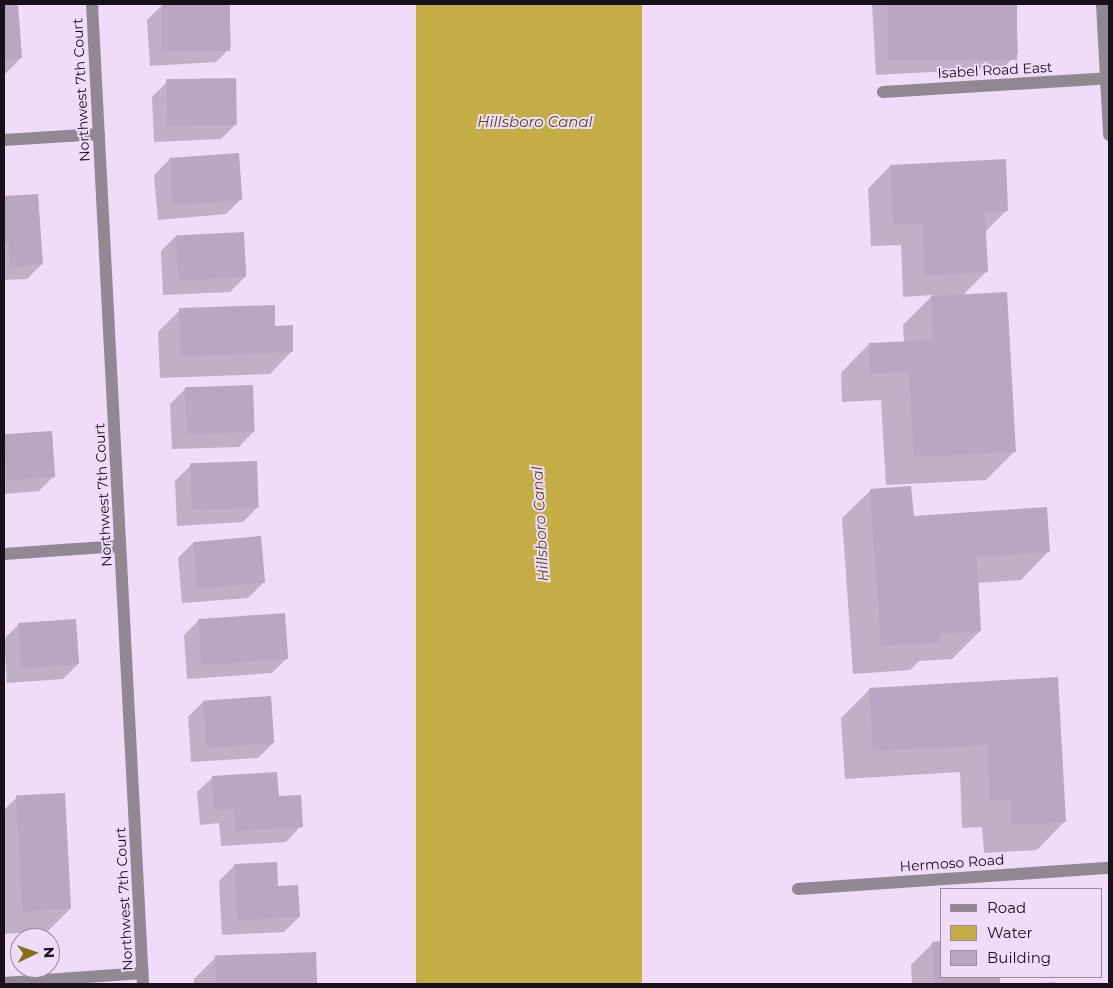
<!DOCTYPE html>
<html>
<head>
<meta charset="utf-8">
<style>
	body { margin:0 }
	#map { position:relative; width:1113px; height:988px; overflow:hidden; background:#f0dbf9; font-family:Montserrat,sans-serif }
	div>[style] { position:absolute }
	.water>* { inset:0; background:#c5ad46; transform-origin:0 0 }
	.shadow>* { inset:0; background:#0003 }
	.building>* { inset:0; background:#b9a6c2; transform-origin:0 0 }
	.street>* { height:12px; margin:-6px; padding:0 6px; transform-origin:6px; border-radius:6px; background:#918894 }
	span { translate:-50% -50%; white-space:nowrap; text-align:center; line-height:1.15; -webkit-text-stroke:4px #f0dbf9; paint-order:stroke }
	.street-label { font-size:14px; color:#18111b }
	.water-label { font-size:15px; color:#564c21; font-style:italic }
	.frame { position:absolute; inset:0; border:5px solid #18111b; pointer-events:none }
	.legend { position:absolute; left:940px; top:888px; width:162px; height:90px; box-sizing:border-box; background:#f0dbf9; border:1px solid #9a8aa0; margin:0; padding:6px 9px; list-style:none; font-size:15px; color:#18111b }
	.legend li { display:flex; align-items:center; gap:10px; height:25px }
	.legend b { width:25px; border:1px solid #9a8aa0 }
	.north { position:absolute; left:10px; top:928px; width:50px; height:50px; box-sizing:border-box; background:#f0dbf9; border:1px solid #9a8aa0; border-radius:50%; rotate:87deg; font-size:14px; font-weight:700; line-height:20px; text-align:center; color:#18111b }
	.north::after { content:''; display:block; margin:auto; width:18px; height:22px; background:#857112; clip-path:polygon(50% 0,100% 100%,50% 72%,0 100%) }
</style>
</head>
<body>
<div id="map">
	<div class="water">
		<i style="left:416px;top:4px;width:226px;height:981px"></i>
	</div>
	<div class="shadow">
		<i style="clip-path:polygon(4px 4px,17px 4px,21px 58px,4px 75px)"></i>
		<i style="clip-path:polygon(229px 4px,231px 47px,216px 62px,150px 66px,147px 20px,162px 5px)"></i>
		<i style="clip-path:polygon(872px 4px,1016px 4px,1018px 53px,1003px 68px,876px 75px)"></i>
		<i style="clip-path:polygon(167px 82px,236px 124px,221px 139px,154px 142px,152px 97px)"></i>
		<i style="clip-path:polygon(169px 160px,241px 199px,226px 214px,158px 220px,154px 175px)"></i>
		<i style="clip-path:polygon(890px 166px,1007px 210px,985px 232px,987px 271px,963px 295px,1014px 452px,986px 480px,886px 485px,881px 400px,842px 402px,841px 373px,869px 344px,904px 342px,903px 325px,933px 295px,903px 297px,901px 245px,871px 246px,868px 189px)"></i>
		<i style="clip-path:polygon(37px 195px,42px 264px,27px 279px,4px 280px,4px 197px)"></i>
		<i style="clip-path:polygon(176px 236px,245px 277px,230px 292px,163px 295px,161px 251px)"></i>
		<i style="clip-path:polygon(180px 310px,274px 327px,292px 351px,270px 374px,160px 378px,158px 332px)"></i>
		<i style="clip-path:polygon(185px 389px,254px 431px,239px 447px,172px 449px,170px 404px)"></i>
		<i style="clip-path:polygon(51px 432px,54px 476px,39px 491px,4px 494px,4px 435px)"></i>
		<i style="clip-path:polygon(190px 466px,258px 507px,243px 522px,177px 526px,175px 481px)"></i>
		<i style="clip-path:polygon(871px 490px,912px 517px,1049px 551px,1021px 580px,977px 583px,980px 631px,952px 659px,919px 661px,910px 670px,853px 674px,842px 518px)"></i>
		<i style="clip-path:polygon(193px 543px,263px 583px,248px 598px,182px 603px,178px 558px)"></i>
		<i style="clip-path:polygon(199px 620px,287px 658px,272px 673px,187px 679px,184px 635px)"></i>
		<i style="clip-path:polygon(19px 624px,78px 664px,63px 679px,7px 683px,4px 639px)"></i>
		<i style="clip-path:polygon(1057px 679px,1065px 821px,1037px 850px,984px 853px,982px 827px,962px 828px,960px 772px,845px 779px,841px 718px,869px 690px)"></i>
		<i style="clip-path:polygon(203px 702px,273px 743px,258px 758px,191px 762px,188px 717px)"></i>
		<i style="clip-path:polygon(213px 777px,278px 798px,301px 826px,286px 842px,221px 846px,219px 823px,200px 825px,197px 792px)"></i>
		<i style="clip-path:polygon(17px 797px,70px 909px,48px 931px,4px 934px,4px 810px)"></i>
		<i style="clip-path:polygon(234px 866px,277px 887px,299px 917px,284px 932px,222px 935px,219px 881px)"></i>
		<i style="clip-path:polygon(933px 943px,942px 977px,999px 977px,999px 984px,912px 984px,911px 965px)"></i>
		<i style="clip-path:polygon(315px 953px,316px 984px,194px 984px,194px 979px,216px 957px)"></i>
		<i style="clip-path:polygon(1055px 982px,1055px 984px,1026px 984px)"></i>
	</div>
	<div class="building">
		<i style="clip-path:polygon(4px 4px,18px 4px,22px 58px,4px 59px)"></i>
		<i style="left:162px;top:4px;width:68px;height:47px"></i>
		<i style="left:888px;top:4px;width:129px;height:56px"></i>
		<i style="left:236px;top:78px;width:47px;height:70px;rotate:89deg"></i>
		<i style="left:239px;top:153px;width:47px;height:70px;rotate:86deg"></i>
		<i style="clip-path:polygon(1006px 159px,1008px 211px,985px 212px,988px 272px,925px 275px,922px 223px,893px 225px,890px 165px)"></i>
		<i style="clip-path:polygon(38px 194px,43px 264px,10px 267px,9px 242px,4px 243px,4px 196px)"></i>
		<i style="left:244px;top:232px;width:45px;height:68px;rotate:87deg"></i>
		<i style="clip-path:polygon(1007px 292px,1016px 452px,914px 457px,909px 372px,870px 374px,869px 343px,933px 340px,931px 296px)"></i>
		<i style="clip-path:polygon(275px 305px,275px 326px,293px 325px,293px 352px,181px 356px,179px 308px)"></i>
		<i style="left:253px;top:385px;width:47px;height:68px;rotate:88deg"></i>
		<i style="left:52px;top:431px;width:46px;height:48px;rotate:86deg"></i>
		<i style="left:257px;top:461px;width:47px;height:67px;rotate:88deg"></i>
		<i style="clip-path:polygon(911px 486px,914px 516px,1047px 507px,1050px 552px,977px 557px,981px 631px,940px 634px,940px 642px,881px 646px,870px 489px)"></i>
		<i style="left:261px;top:536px;width:47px;height:68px;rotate:85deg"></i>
		<i style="left:285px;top:613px;width:46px;height:87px;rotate:86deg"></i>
		<i style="left:76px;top:619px;width:45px;height:58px;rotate:86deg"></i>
		<i style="clip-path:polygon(1058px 677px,1066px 822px,1011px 825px,1010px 799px,990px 800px,987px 745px,873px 751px,869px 688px)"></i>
		<i style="left:271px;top:696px;width:47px;height:68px;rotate:86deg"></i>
		<i style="clip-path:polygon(277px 772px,279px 796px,301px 795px,303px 827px,235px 831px,234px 809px,214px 810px,212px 776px)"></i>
		<i style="left:65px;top:793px;width:116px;height:49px;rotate:87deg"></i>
		<i style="clip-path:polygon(277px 862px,278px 886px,298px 885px,300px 917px,237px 920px,234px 864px)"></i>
		<i style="clip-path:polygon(942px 941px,942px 977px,1000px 977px,1000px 984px,935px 984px,932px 942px)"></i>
		<i style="left:316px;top:952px;width:32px;height:101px;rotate:88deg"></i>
	</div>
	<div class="street">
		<i style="left:92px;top:4px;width:981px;rotate:87.02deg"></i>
		<i style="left:1102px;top:4px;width:131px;rotate:86.9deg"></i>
		<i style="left:883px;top:92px;width:226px;rotate:-3.5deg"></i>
		<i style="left:4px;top:140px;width:95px;rotate:-3.6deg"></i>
		<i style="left:4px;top:554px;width:116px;rotate:-3.9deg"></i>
		<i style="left:798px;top:889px;width:312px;rotate:-3.9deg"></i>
		<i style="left:4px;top:983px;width:139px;rotate:-4.1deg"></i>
	</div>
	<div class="street-label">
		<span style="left:995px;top:70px;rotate:-3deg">Isabel Road East</span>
		<span style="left:81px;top:90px;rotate:-93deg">Northwest 7th Court</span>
		<span style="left:103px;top:495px;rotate:-93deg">Northwest 7th Court</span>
		<span style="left:952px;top:863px;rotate:-4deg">Hermoso Road</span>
		<span style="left:124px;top:899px;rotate:-93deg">Northwest 7th Court</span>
	</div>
	<div class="water-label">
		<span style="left:535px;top:122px">Hillsboro Canal</span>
		<span style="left:540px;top:524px;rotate:-93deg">Hillsboro Canal</span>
	</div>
	<div class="frame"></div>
	<ul class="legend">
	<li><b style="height:6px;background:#918894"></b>Road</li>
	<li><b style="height:14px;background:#c5ad46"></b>Water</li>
	<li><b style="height:14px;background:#b9a6c2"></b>Building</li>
	</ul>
	<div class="north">N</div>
</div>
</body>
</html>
